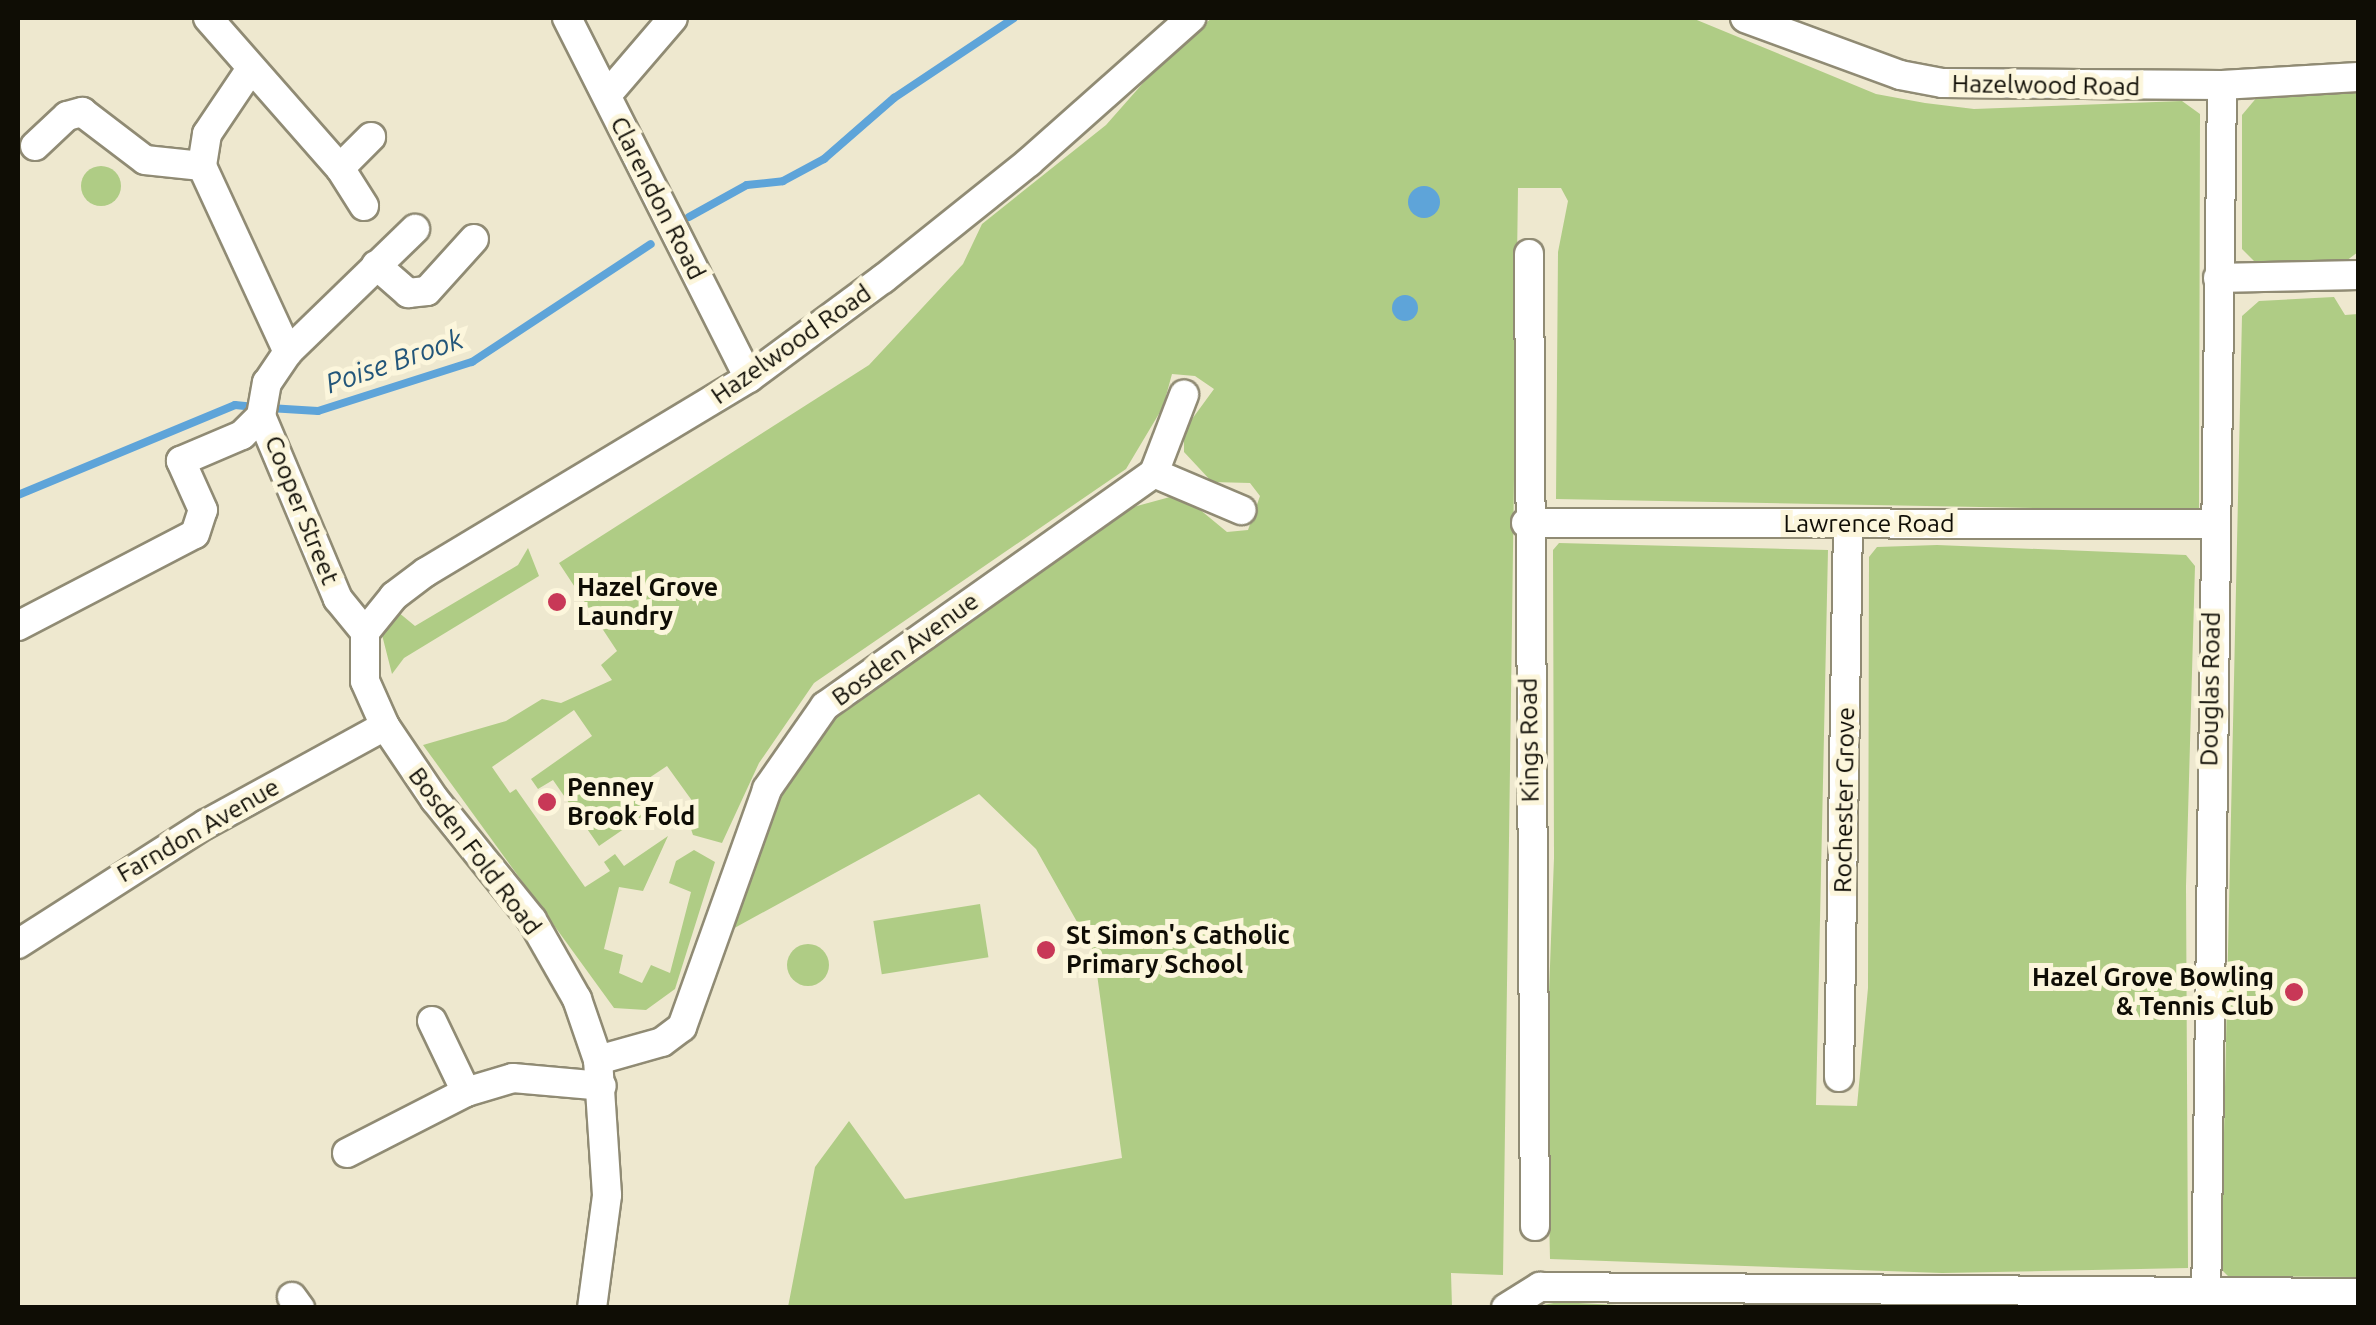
<!DOCTYPE html>
<html>
<head>
<meta charset="utf-8">
<style>
	body { margin:0 }
	#map { position:relative; width:2376px; height:1325px; overflow:hidden; background:#eee8cf; font-family:Ubuntu,sans-serif }
	div>[style] { position:absolute }
	.green>* { inset:0; background:#afcc85; transform-origin:0 0 }
	.round { border-radius:50% }
	.water>* { inset:0; background:#5ea4d9 }
	.stream>* { height:8px; margin:-4px; padding:0 4px; transform-origin:4px; border-radius:4px; background:#5ea4d9 }
	.roads { filter:drop-shadow(2px 0 #908b74) drop-shadow(-2px 0 #908b74) drop-shadow(0 2px #908b74) drop-shadow(0 -2px #908b74) }
	.minor>* { height:28px; margin:-14px; padding:0 14px; transform-origin:14px; border-radius:14px; background:#fff }
	.dots>* { width:28px; height:28px; translate:-50% -50%; box-sizing:border-box; border:5px solid #fcf6dc; border-radius:50% }
	span { translate:-50% -50%; white-space:nowrap; text-align:center; line-height:1.15; -webkit-text-stroke:10px #fcf6dc; paint-order:stroke }
	.street-label { font-size:25px; color:#0f0d05 }
	.poi-label { font-size:25px; color:#0f0d05; font-weight:700 }
	.left { translate:0 -50%; text-align:left }
	.right { translate:-100% -50%; text-align:right }
	.water-label { font-size:28px; color:#23567a; font-style:italic }
	.frame { position:absolute; inset:0; border:20px solid #0f0d05; pointer-events:none }
</style>
</head>
<body>
<div id="map">
	<div class="green">
		<i style="clip-path:polygon(1212px 18px,1692px 18px,1876px 94px,1925px 103px,1974px 109px,2182px 101px,2200px 114px,2199px 511px,1556px 499px,1558px 252px,1568px 201px,1561px 188px,1518px 188px,1503px 1275px,1451px 1273px,1452px 1307px,788px 1307px,815px 1167px,849px 1121px,905px 1199px,1122px 1158px,1094px 952px,1036px 849px,979px 794px,729px 931px,770px 806px,831px 716px,1126px 509px,1181px 494px,1227px 532px,1248px 530px,1260px 496px,1250px 483px,1212px 482px,1184px 452px,1184px 430px,1214px 389px,1195px 376px,1172px 374px,1163px 407px,1126px 469px,814px 683px,759px 763px,722px 843px,693px 835px,687px 817px,698px 809px,667px 766px,637px 786px,650px 811px,599px 846px,553px 780px,538px 789px,531px 779px,592px 736px,574px 710px,492px 767px,510px 793px,516px 789px,585px 887px,610px 871px,604px 862px,615px 854px,624px 866px,668px 836px,643px 891px,619px 887px,604px 949px,623px 955px,619px 973px,642px 983px,651px 965px,670px 973px,691px 892px,669px 883px,676px 861px,694px 850px,715px 862px,675px 989px,646px 1010px,614px 1008px,423px 745px,506px 721px,542px 699px,561px 703px,612px 680px,601px 665px,617px 651px,559px 563px,869px 365px,963px 264px,982px 224px,1106px 125px,1174px 48px)"></i>
		<i style="clip-path:polygon(2358px 89px,2358px 252px,2338px 267px,2258px 265px,2242px 249px,2242px 115px,2258px 96px)"></i>
		<i class="round" style="left:81px;top:166px;width:40px;height:40px"></i>
		<i style="clip-path:polygon(2334px 297px,2345px 315px,2358px 314px,2358px 1277px,2228px 1276px,2221px 1269px,2242px 316px,2259px 301px)"></i>
		<i style="clip-path:polygon(1559px 543px,1828px 550px,1816px 1105px,1857px 1106px,1868px 988px,1869px 557px,1877px 547px,1937px 545px,2186px 555px,2195px 566px,2186px 886px,2188px 1268px,1942px 1273px,1550px 1259px,1546px 1074px,1554px 858px,1553px 550px)"></i>
		<i style="clip-path:polygon(528px 548px,539px 576px,404px 658px,392px 674px,380px 627px,398px 612px,415px 626px,518px 565px)"></i>
		<i style="left:980px;top:904px;width:54px;height:108px;rotate:81deg"></i>
		<i class="round" style="left:787px;top:944px;width:42px;height:42px"></i>
		<i style="clip-path:polygon(1559px 1302px,1617px 1305px,1824px 1307px,1527px 1308px)"></i>
	</div>
	<div class="water">
		<i class="round" style="left:1408px;top:186px;width:32px;height:32px"></i>
		<i class="round" style="left:1392px;top:295px;width:26px;height:26px"></i>
	</div>
	<div class="stream">
		<i style="left:689px;top:217px;width:66px;rotate:-28.9deg"></i>
		<i style="left:747px;top:185px;width:36px;rotate:-6deg"></i>
		<i style="left:783px;top:181px;width:47px;rotate:-28.2deg"></i>
		<i style="left:824px;top:159px;width:93px;rotate:-41.1deg"></i>
		<i style="left:894px;top:98px;width:144px;rotate:-33.7deg"></i>
		<i style="left:269px;top:408px;width:49px;rotate:3.5deg"></i>
		<i style="left:318px;top:411px;width:162px;rotate:-17.7deg"></i>
		<i style="left:472px;top:362px;width:214px;rotate:-33.4deg"></i>
		<i style="left:18px;top:495px;width:235px;rotate:-22.5deg"></i>
		<i style="left:235px;top:405px;width:20px;rotate:6deg"></i>
	</div>
	<div class="roads">
		<div class="minor">
			<i style="left:208px;top:18px;width:200px;rotate:48.7deg"></i>
			<i style="left:340px;top:168px;width:44px;rotate:-45deg"></i>
			<i style="left:567px;top:18px;width:403px;rotate:63.2deg"></i>
			<i style="left:1745px;top:18px;width:165px;rotate:20.2deg"></i>
			<i style="left:1900px;top:75px;width:43px;rotate:10.8deg"></i>
			<i style="left:1942px;top:83px;width:280px;rotate:0.4deg"></i>
			<i style="left:2222px;top:85px;width:136px;rotate:-3.4deg"></i>
			<i style="left:250px;top:70px;width:77px;rotate:123.9deg"></i>
			<i style="left:207px;top:134px;width:32px;rotate:99deg"></i>
			<i style="left:202px;top:166px;width:205px;rotate:65.2deg"></i>
			<i style="left:607px;top:95px;width:101px;rotate:-49.4deg"></i>
			<i style="left:35px;top:146px;width:44px;rotate:-43.2deg"></i>
			<i style="left:67px;top:116px;width:16px;rotate:-15deg"></i>
			<i style="left:82px;top:112px;width:79px;rotate:37.3deg"></i>
			<i style="left:145px;top:160px;width:57px;rotate:6deg"></i>
			<i style="left:340px;top:168px;width:45px;rotate:57.7deg"></i>
			<i style="left:1529px;top:254px;width:972px;rotate:89.65deg"></i>
			<i style="left:376px;top:265px;width:43px;rotate:41.2deg"></i>
			<i style="left:408px;top:293px;width:19px;rotate:-6deg"></i>
			<i style="left:427px;top:291px;width:70px;rotate:-47.9deg"></i>
			<i style="left:2218px;top:278px;width:139px;rotate:-1.2deg"></i>
			<i style="left:1154px;top:473px;width:84px;rotate:-69deg"></i>
			<i style="left:1526px;top:523px;width:686px;rotate:0.08deg"></i>
			<i style="left:18px;top:626px;width:199px;rotate:-27.5deg"></i>
			<i style="left:195px;top:534px;width:25px;rotate:-72deg"></i>
			<i style="left:203px;top:510px;width:54px;rotate:-114.2deg"></i>
			<i style="left:181px;top:461px;width:66px;rotate:-23.1deg"></i>
			<i style="left:242px;top:435px;width:27px;rotate:-45deg"></i>
			<i style="left:365px;top:632px;width:43px;rotate:-129.3deg"></i>
			<i style="left:338px;top:599px;width:199px;rotate:-112.8deg"></i>
			<i style="left:261px;top:416px;width:34px;rotate:-80deg"></i>
			<i style="left:267px;top:383px;width:37px;rotate:-56deg"></i>
			<i style="left:288px;top:352px;width:177px;rotate:-44.1deg"></i>
			<i style="left:18px;top:944px;width:223px;rotate:-32.6deg"></i>
			<i style="left:206px;top:824px;width:204px;rotate:-28.7deg"></i>
			<i style="left:432px;top:1021px;width:79px;rotate:64.4deg"></i>
			<i style="left:598px;top:1060px;width:66px;rotate:-15.7deg"></i>
			<i style="left:662px;top:1042px;width:25px;rotate:-37deg"></i>
			<i style="left:682px;top:1027px;width:253px;rotate:-70.3deg"></i>
			<i style="left:767px;top:789px;width:101px;rotate:-55.1deg"></i>
			<i style="left:825px;top:706px;width:403px;rotate:-35.3deg"></i>
			<i style="left:1154px;top:473px;width:95px;rotate:23deg"></i>
			<i style="left:1839px;top:1077px;width:554px;rotate:-89.07deg"></i>
			<i style="left:347px;top:1153px;width:134px;rotate:-27.1deg"></i>
			<i style="left:466px;top:1092px;width:49px;rotate:-16.6deg"></i>
			<i style="left:513px;top:1078px;width:89px;rotate:5.1deg"></i>
			<i style="left:292px;top:1297px;width:14px;rotate:54deg"></i>
			<i style="left:592px;top:1308px;width:114px;rotate:-82.4deg"></i>
			<i style="left:607px;top:1195px;width:135px;rotate:-93.8deg"></i>
			<i style="left:598px;top:1060px;width:65px;rotate:-109deg"></i>
			<i style="left:577px;top:999px;width:91px;rotate:-119.7deg"></i>
			<i style="left:532px;top:920px;width:154px;rotate:-128.9deg"></i>
			<i style="left:435px;top:800px;width:89px;rotate:-124deg"></i>
			<i style="left:385px;top:726px;width:49px;rotate:-114deg"></i>
			<i style="left:365px;top:681px;width:49px;rotate:-90deg"></i>
			<i style="left:365px;top:632px;width:46px;rotate:-51.1deg"></i>
			<i style="left:394px;top:596px;width:40px;rotate:-37deg"></i>
			<i style="left:426px;top:572px;width:377px;rotate:-31deg"></i>
			<i style="left:749px;top:378px;width:167px;rotate:-36.5deg"></i>
			<i style="left:883px;top:279px;width:187px;rotate:-38.7deg"></i>
			<i style="left:1029px;top:162px;width:217px;rotate:-41.6deg"></i>
			<i style="left:1506px;top:1308px;width:40px;rotate:-32deg"></i>
			<i style="left:1540px;top:1287px;width:818px;rotate:0.42deg"></i>
			<i style="left:2206px;top:1308px;width:1223px;rotate:-89.25deg"></i>
		</div>
	</div>
	<div class="dots">
		<i style="left:557px;top:602px;background:#c83857"></i>
		<i style="left:547px;top:802px;background:#c83857"></i>
		<i style="left:1046px;top:950px;background:#c83857"></i>
		<i style="left:2294px;top:992px;background:#c83857"></i>
	</div>
	<div class="street-label">
		<span style="left:2046px;top:85px;rotate:1deg">Hazelwood Road</span>
		<span style="left:658px;top:198px;rotate:63deg">Clarendon Road</span>
		<span style="left:791px;top:344px;rotate:-35deg">Hazelwood Road</span>
		<span style="left:302px;top:510px;rotate:68deg">Cooper Street</span>
		<span style="left:1869px;top:523px">Lawrence Road</span>
		<span style="left:905px;top:649px;rotate:-36deg">Bosden Avenue</span>
		<span style="left:2210px;top:689px;rotate:-89deg">Douglas Road</span>
		<span style="left:1529px;top:740px;rotate:-91deg">Kings Road</span>
		<span style="left:1844px;top:800px;rotate:-89deg">Rochester Grove</span>
		<span style="left:198px;top:830px;rotate:-30deg">Farndon Avenue</span>
		<span style="left:475px;top:851px;rotate:53deg">Bosden Fold Road</span>
	</div>
	<div class="poi-label">
		<span class="left" style="left:577px;top:602px">Hazel Grove<br>Laundry</span>
		<span class="left" style="left:567px;top:802px">Penney<br>Brook Fold</span>
		<span class="left" style="left:1066px;top:950px">St Simon's Catholic<br>Primary School</span>
		<span class="right" style="left:2274px;top:992px">Hazel Grove Bowling<br>&amp; Tennis Club</span>
	</div>
	<div class="water-label">
		<span style="left:394px;top:361px;rotate:-19deg">Poise Brook</span>
	</div>
	<div class="frame"></div>
</div>
</body>
</html>
